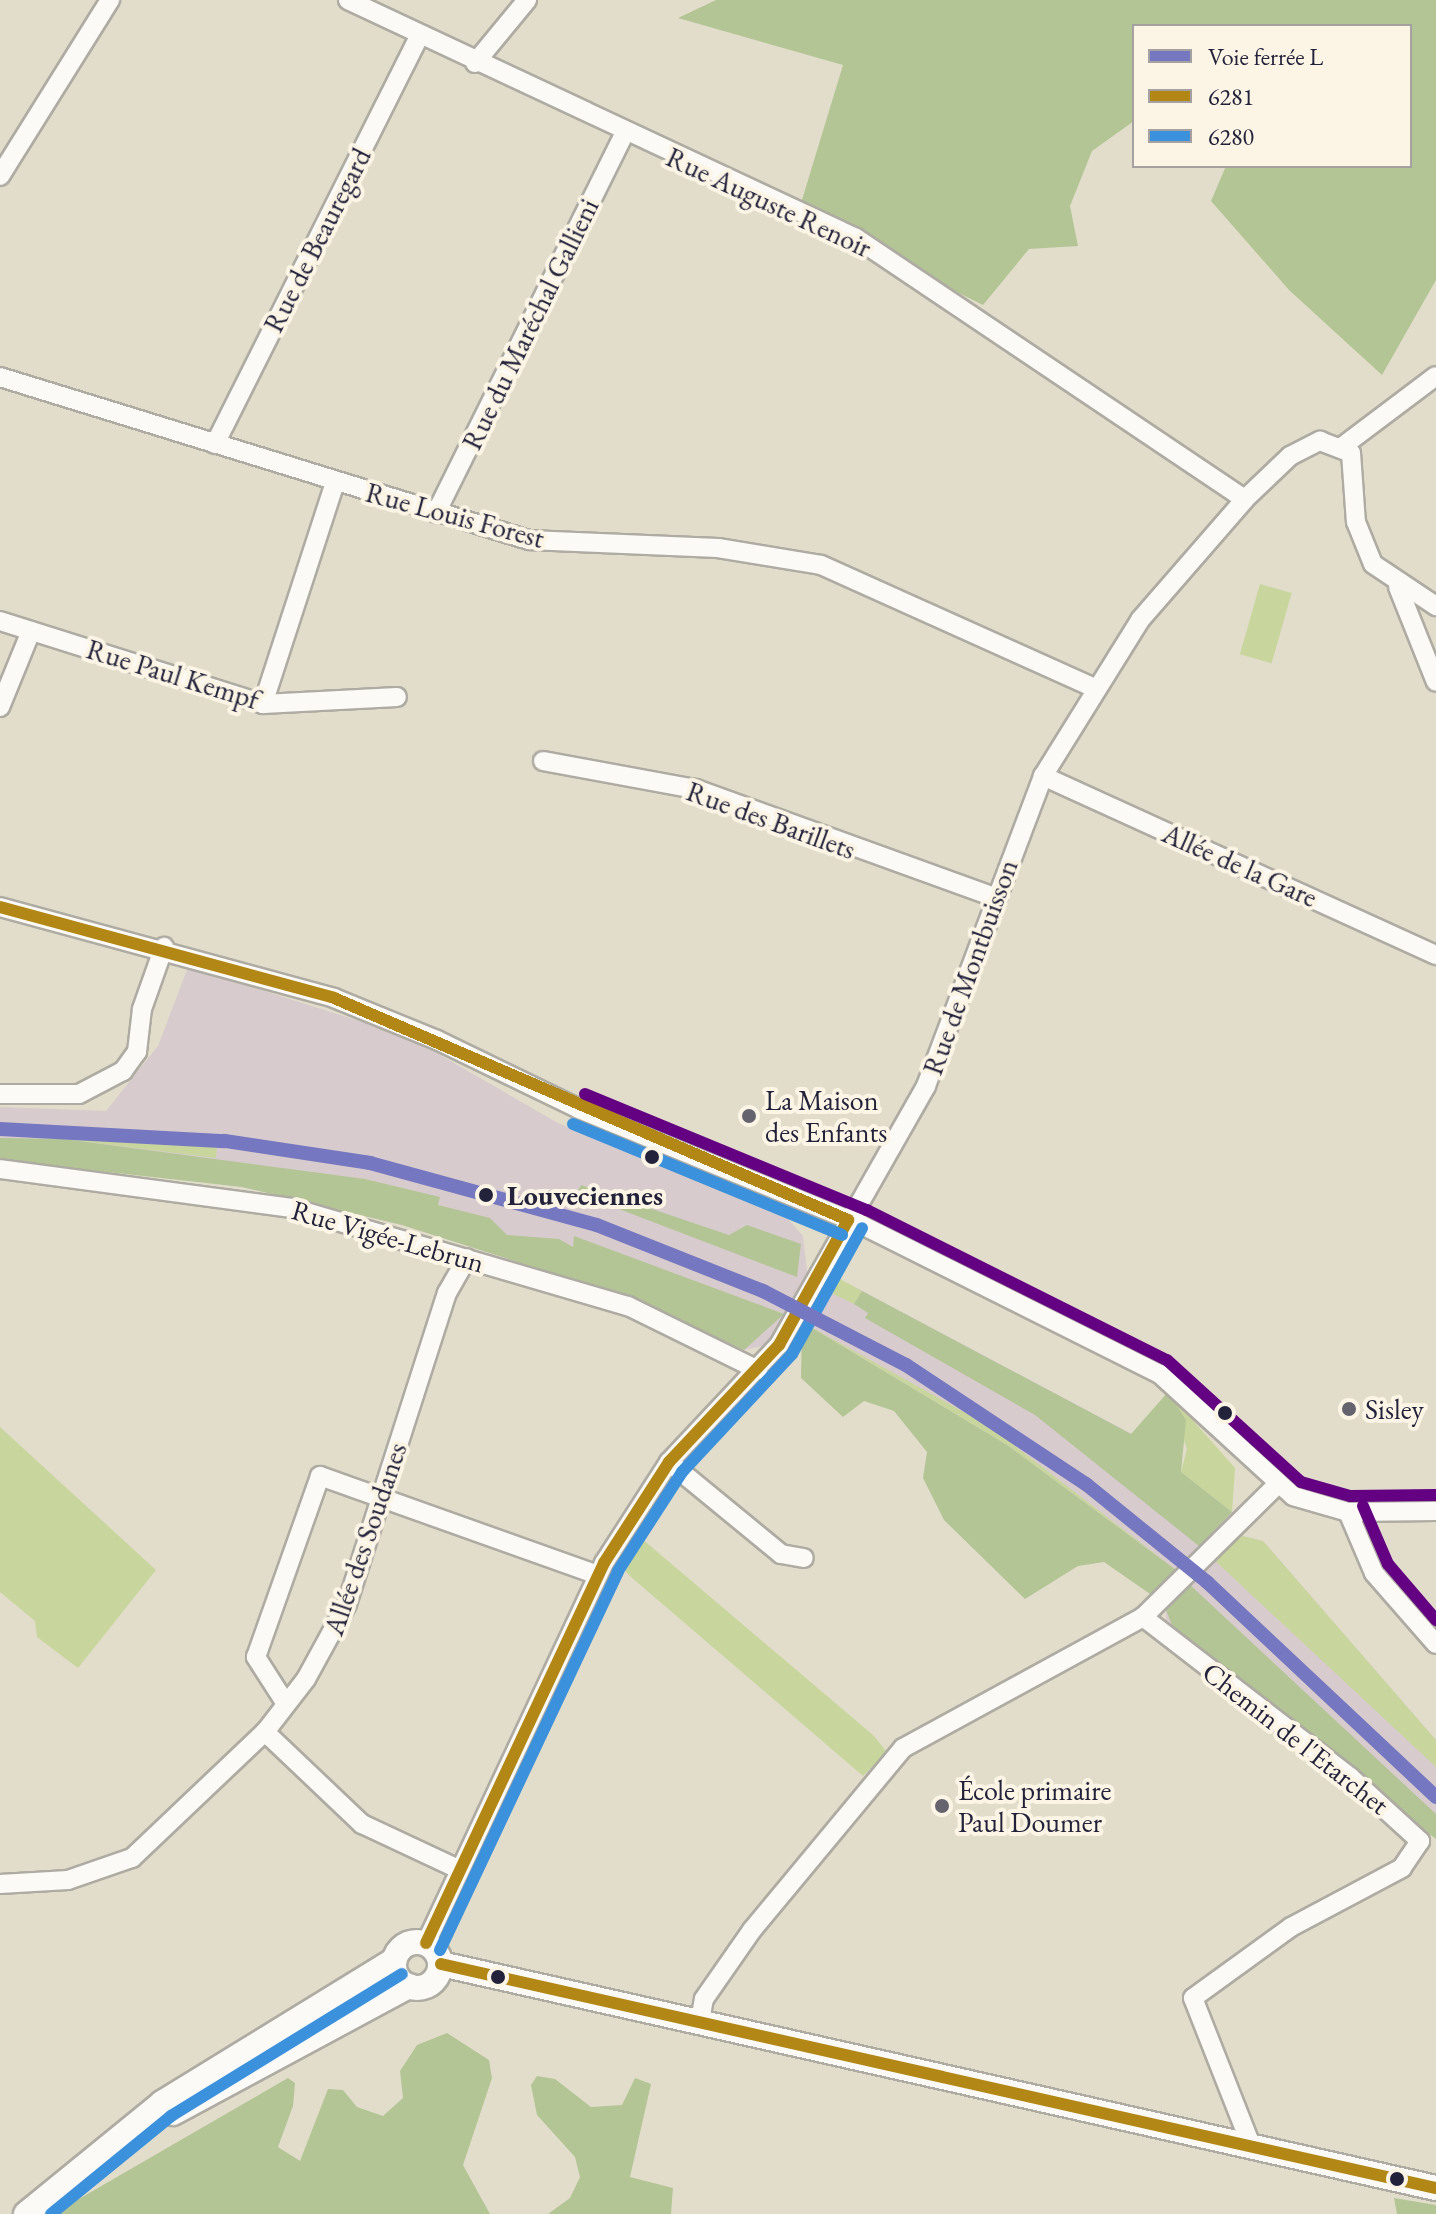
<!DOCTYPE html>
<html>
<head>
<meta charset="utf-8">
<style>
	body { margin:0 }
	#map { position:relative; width:1436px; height:2214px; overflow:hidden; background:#e2ddcb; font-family:"EB Garamond",serif }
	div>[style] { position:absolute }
	.industrial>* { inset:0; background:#d8cbcd }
	.green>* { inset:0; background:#c8d69d; transform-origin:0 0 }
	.forest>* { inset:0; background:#b3c595 }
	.roads { filter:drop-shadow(2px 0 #aeaba2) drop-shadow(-2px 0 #aeaba2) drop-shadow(0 2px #aeaba2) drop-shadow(0 -2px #aeaba2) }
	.minor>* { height:18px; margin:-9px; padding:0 9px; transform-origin:9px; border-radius:9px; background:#fbfaf7 }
	.tertiary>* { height:24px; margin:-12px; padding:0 12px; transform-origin:12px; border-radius:12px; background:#fbfaf7 }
	.tertiary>.ring { margin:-12px; padding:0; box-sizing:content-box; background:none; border:24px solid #fbfaf7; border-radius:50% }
	.bus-1>* { height:12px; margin:-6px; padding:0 6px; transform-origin:6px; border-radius:6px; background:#b28715 }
	.bus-2>* { height:12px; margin:-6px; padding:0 6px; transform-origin:6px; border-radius:6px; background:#3c91dc }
	.bus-3>* { height:12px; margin:-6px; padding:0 6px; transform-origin:6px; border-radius:6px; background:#640082 }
	.rail-1>* { height:14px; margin:-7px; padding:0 7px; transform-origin:7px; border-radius:7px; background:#7577c0 }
	.dots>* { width:22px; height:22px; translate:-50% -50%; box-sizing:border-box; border:4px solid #fcf5e5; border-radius:50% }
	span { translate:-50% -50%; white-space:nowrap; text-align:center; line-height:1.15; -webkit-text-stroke:8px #fcf5e5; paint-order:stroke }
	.street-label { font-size:28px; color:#22223b }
	.poi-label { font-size:28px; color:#22223b }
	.left { translate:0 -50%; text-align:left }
	.stop-label { font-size:28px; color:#22223b; font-weight:700 }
	.legend { position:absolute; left:1132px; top:24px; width:280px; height:144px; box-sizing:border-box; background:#fcf5e5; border:2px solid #a5a1a1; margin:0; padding:10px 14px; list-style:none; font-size:24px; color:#22223b }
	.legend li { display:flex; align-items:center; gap:16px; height:40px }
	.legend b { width:40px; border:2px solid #a5a1a1 }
</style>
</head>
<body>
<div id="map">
	<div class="industrial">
		<i style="clip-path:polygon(188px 967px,407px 1036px,558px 1123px,788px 1219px,803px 1236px,807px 1271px,838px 1278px,1132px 1434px,1232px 1512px,1200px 1547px,1211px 1557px,1243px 1536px,1263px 1541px,1436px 1740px,1436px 1839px,1166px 1622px,1166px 1610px,1187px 1583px,1176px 1570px,786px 1313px,767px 1345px,744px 1350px,636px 1300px,402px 1225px,242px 1187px,0 1155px,0 1107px,106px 1111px,158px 1046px)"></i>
	</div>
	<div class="green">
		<i style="left:1260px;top:584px;width:33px;height:73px;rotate:16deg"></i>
		<i style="clip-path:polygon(64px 1139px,217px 1146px,216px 1158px)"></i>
		<i style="clip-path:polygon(838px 1278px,862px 1291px,854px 1304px,823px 1289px,825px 1280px)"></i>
		<i style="clip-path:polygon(802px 1322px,989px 1426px,1176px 1570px,1007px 1445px)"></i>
		<i style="clip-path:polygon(1168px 1392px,1235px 1468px,1232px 1512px,1181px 1472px,1187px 1449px)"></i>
		<i style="clip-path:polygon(0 1427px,156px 1570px,78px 1668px,37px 1637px,35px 1621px,0 1592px)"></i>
		<i style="clip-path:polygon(1243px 1536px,1263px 1541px,1436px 1740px,1436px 1767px,1211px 1557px)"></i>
		<i style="clip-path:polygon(641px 1538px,873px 1735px,887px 1752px,863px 1776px,631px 1577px,624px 1570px)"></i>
	</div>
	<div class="forest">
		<i style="clip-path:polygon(716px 0,1436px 0,1436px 280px,1382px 375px,1289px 290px,1211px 201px,1226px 166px,1410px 166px,1410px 26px,1134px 26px,1134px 121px,1092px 151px,1070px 206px,1078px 246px,1029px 249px,983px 305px,798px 213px,843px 65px,678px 18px)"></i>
		<i style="clip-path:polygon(0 1138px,64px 1139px,365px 1179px,440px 1197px,438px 1205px,490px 1218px,507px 1235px,559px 1239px,573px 1247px,574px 1236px,784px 1314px,744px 1350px,636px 1300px,402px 1225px,242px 1187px,0 1160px)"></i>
		<i style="clip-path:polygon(581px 1185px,729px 1235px,747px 1225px,801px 1244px,797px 1277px,577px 1193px)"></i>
		<i style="clip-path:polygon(862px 1291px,1131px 1434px,1168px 1392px,1186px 1420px,1181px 1472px,1232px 1512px,1199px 1546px,1035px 1415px,865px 1318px,868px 1313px,854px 1304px)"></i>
		<i style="clip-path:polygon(802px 1322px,1007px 1445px,1176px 1570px,1153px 1596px,1104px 1562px,1078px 1566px,1025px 1599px,944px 1520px,923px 1478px,927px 1452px,894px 1411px,864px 1401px,843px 1417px,801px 1378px)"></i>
		<i style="clip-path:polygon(1188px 1583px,1436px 1814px,1436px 1839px,1177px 1638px,1166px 1610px)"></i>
		<i style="clip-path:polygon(447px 2033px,489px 2060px,492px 2078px,463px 2165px,490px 2214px,53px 2214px,288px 2078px,295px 2083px,293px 2106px,278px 2147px,300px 2161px,328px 2089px,343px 2090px,357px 2107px,383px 2116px,403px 2098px,400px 2071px,417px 2045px)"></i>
		<i style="clip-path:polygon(537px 2076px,555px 2079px,591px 2107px,622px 2105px,635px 2078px,651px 2084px,630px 2177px,673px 2188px,671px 2214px,548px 2214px,570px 2198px,580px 2177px,575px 2157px,537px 2115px,531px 2085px)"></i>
		<i style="clip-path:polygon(1394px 2198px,1436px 2205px,1436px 2214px,1397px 2214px)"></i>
	</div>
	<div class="roads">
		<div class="minor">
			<i style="left:348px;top:0;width:561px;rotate:25.1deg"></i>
			<i style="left:856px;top:238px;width:468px;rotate:33.9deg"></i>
			<i style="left:475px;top:63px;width:82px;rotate:-50.5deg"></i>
			<i style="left:0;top:176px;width:208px;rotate:-58deg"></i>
			<i style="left:0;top:377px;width:554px;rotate:17.13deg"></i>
			<i style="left:529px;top:540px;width:189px;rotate:2.4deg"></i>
			<i style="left:718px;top:548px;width:104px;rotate:9.4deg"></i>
			<i style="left:821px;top:565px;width:297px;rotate:24.2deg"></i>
			<i style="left:215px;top:444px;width:456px;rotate:-63.4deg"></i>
			<i style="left:1343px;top:446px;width:116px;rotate:-37deg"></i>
			<i style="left:436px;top:513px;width:422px;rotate:-63.6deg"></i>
			<i style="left:1398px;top:587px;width:102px;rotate:68.2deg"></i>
			<i style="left:0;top:621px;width:276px;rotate:17.5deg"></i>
			<i style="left:263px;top:704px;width:134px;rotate:-3deg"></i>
			<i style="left:263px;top:704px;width:233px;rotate:-72deg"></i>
			<i style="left:0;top:707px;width:82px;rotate:-67.8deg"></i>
			<i style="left:543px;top:761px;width:156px;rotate:10.4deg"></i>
			<i style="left:696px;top:789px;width:317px;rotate:19.9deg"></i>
			<i style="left:1043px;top:776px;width:432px;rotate:24.5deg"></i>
			<i style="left:0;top:907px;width:346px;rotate:15.2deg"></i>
			<i style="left:334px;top:998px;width:111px;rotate:22.2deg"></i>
			<i style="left:437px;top:1040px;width:158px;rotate:25.9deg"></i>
			<i style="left:579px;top:1109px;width:304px;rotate:22.3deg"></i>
			<i style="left:860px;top:1224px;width:335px;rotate:26.6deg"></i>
			<i style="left:1160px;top:1374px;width:180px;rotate:42.5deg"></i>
			<i style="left:1293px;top:1496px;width:57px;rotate:16.2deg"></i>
			<i style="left:1348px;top:1512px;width:88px;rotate:-0.7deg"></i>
			<i style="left:0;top:1094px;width:79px"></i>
			<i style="left:79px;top:1094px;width:50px;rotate:-27.6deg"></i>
			<i style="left:123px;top:1071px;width:24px;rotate:-54deg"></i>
			<i style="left:137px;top:1052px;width:43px;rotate:-83.4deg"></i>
			<i style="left:142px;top:1009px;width:66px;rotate:-70.5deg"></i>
			<i style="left:0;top:1169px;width:295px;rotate:7.6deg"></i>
			<i style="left:292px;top:1208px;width:350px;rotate:16.3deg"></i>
			<i style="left:628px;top:1306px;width:145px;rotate:26.2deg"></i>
			<i style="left:669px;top:1462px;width:145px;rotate:39.4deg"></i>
			<i style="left:781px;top:1554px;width:23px;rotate:10deg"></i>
			<i style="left:1348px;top:1512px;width:66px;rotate:66.9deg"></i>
			<i style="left:1374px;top:1573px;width:94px;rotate:48.9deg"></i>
			<i style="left:1143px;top:1617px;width:262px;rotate:37.7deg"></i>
			<i style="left:1350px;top:1777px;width:95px;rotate:42.4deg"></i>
			<i style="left:1420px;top:1841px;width:32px;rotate:124deg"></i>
			<i style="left:1402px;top:1868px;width:126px;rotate:152deg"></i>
			<i style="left:1291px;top:1927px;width:121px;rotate:144.1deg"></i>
			<i style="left:1193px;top:1998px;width:161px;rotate:68.5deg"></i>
			<i style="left:286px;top:1704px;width:56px;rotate:-122.6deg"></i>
			<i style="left:256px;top:1657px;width:192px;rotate:-70.5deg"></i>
			<i style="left:320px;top:1476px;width:295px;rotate:19.6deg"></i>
			<i style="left:265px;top:1732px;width:134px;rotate:43.5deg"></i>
			<i style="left:362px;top:1824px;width:104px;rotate:25.1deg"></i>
			<i style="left:0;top:1884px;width:68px;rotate:-3.4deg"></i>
			<i style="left:68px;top:1880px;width:68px;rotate:-19deg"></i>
			<i style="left:132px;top:1858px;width:183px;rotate:-43.5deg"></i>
			<i style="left:265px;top:1732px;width:67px;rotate:-52.3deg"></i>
			<i style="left:306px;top:1679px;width:85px;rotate:-61.3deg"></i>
			<i style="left:347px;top:1604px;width:327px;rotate:-72.2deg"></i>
			<i style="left:447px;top:1293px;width:40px;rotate:-60.3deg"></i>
			<i style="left:426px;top:1943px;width:420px;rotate:-64.9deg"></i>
			<i style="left:604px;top:1563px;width:120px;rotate:-57.2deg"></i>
			<i style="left:669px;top:1462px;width:161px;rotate:-46.8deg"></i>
			<i style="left:779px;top:1345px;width:298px;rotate:-60.4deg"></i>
			<i style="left:926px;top:1086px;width:331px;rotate:-69.3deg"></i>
			<i style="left:1043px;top:776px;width:184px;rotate:-58.1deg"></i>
			<i style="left:1140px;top:620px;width:160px;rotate:-49deg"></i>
			<i style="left:1245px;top:499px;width:62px;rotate:-43.7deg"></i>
			<i style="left:1290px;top:456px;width:34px;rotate:-27deg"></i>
			<i style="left:1320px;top:441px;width:33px;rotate:21deg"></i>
			<i style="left:1351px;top:453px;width:69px;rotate:85.9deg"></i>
			<i style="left:1356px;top:522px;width:45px;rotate:68deg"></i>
			<i style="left:1373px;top:564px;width:76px;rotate:33.7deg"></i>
			<i style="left:700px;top:2021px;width:22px;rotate:-80deg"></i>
			<i style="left:704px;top:1999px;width:84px;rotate:-55.2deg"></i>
			<i style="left:752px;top:1930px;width:236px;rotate:-50.3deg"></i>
			<i style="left:903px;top:1748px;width:273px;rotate:-28.6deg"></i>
			<i style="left:1143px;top:1617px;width:190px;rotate:-44.6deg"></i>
		</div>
		<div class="tertiary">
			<i class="ring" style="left:394px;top:1942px;width:22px;height:22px"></i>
			<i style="left:441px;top:1964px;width:1020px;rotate:12.69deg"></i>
			<i style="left:173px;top:2113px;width:268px;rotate:-28.3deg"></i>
			<i style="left:26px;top:2214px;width:176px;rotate:-39.2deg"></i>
			<i style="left:162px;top:2103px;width:273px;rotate:-31.6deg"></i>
		</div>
	</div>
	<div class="bus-1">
		<i style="left:0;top:907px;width:346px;rotate:15.2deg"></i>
		<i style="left:334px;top:998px;width:560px;rotate:23.36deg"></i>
		<i style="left:426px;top:1943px;width:420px;rotate:-64.9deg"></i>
		<i style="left:604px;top:1563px;width:120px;rotate:-57.2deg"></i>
		<i style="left:669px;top:1462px;width:161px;rotate:-46.8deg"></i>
		<i style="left:779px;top:1345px;width:143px;rotate:-61.1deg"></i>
		<i style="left:441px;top:1964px;width:1020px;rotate:12.69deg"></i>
	</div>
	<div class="bus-2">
		<i style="left:573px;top:1124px;width:291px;rotate:22.4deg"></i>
		<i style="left:440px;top:1950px;width:419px;rotate:-64.8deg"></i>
		<i style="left:618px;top:1571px;width:118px;rotate:-57.1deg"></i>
		<i style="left:682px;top:1472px;width:161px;rotate:-47deg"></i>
		<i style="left:792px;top:1354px;width:144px;rotate:-60.9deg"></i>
		<i style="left:51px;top:2214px;width:155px;rotate:-39.2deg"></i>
		<i style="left:171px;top:2116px;width:271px;rotate:-31.6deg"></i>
	</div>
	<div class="bus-3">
		<i style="left:585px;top:1094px;width:305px;rotate:22.4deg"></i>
		<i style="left:867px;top:1210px;width:335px;rotate:26.6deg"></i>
		<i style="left:1167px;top:1360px;width:181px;rotate:42.3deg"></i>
		<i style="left:1301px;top:1482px;width:51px;rotate:15.9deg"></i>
		<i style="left:1350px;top:1496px;width:86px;rotate:-0.7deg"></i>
		<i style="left:1363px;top:1506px;width:63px;rotate:66.7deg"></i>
		<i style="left:1388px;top:1564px;width:74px;rotate:49.4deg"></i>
	</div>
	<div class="rail-1">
		<i style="left:0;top:1129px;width:225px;rotate:3.1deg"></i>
		<i style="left:225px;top:1141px;width:147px;rotate:8.6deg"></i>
		<i style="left:370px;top:1163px;width:235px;rotate:15.3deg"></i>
		<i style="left:597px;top:1225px;width:179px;rotate:21.7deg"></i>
		<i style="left:763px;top:1291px;width:161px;rotate:27.4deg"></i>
		<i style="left:906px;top:1365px;width:216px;rotate:33.5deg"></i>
		<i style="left:1086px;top:1484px;width:156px;rotate:39deg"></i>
		<i style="left:1207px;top:1582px;width:314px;rotate:43.2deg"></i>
	</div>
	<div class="dots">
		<i style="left:749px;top:1116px;background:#65636d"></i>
		<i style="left:652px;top:1157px;background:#22223b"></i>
		<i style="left:486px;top:1195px;background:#22223b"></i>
		<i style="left:1349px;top:1409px;background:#65636d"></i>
		<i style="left:1225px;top:1413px;background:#22223b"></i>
		<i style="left:942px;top:1806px;background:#65636d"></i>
		<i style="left:498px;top:1977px;background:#22223b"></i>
		<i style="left:1397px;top:2179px;background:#22223b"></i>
	</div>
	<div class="street-label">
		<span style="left:769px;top:202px;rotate:25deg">Rue Auguste Renoir</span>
		<span style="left:317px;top:240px;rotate:-63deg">Rue de Beauregard</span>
		<span style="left:530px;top:324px;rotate:-64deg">Rue du Maréchal Gallieni</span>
		<span style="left:455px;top:515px;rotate:15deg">Rue Louis Forest</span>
		<span style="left:173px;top:674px;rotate:17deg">Rue Paul Kempf</span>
		<span style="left:771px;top:820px;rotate:20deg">Rue des Barillets</span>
		<span style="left:1240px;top:865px;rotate:24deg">Allée de la Gare</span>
		<span style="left:970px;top:967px;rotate:-70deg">Rue de Montbuisson</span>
		<span style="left:388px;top:1236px;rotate:16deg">Rue Vigée-Lebrun</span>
		<span style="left:365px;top:1539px;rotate:-71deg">Allée des Soudanes</span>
		<span style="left:1296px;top:1738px;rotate:38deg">Chemin de l'Etarchet</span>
	</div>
	<div class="poi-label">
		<span class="left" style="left:765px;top:1116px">La Maison<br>des Enfants</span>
		<span class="left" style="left:1365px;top:1409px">Sisley</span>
		<span class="left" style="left:958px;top:1806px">École primaire<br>Paul Doumer</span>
	</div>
	<div class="stop-label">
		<span class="left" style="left:507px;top:1195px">Louveciennes</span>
	</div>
	<ul class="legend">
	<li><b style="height:10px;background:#7577c0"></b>Voie ferrée L</li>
	<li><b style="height:10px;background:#b28715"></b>6281</li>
	<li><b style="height:10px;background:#3c91dc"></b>6280</li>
	</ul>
</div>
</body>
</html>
